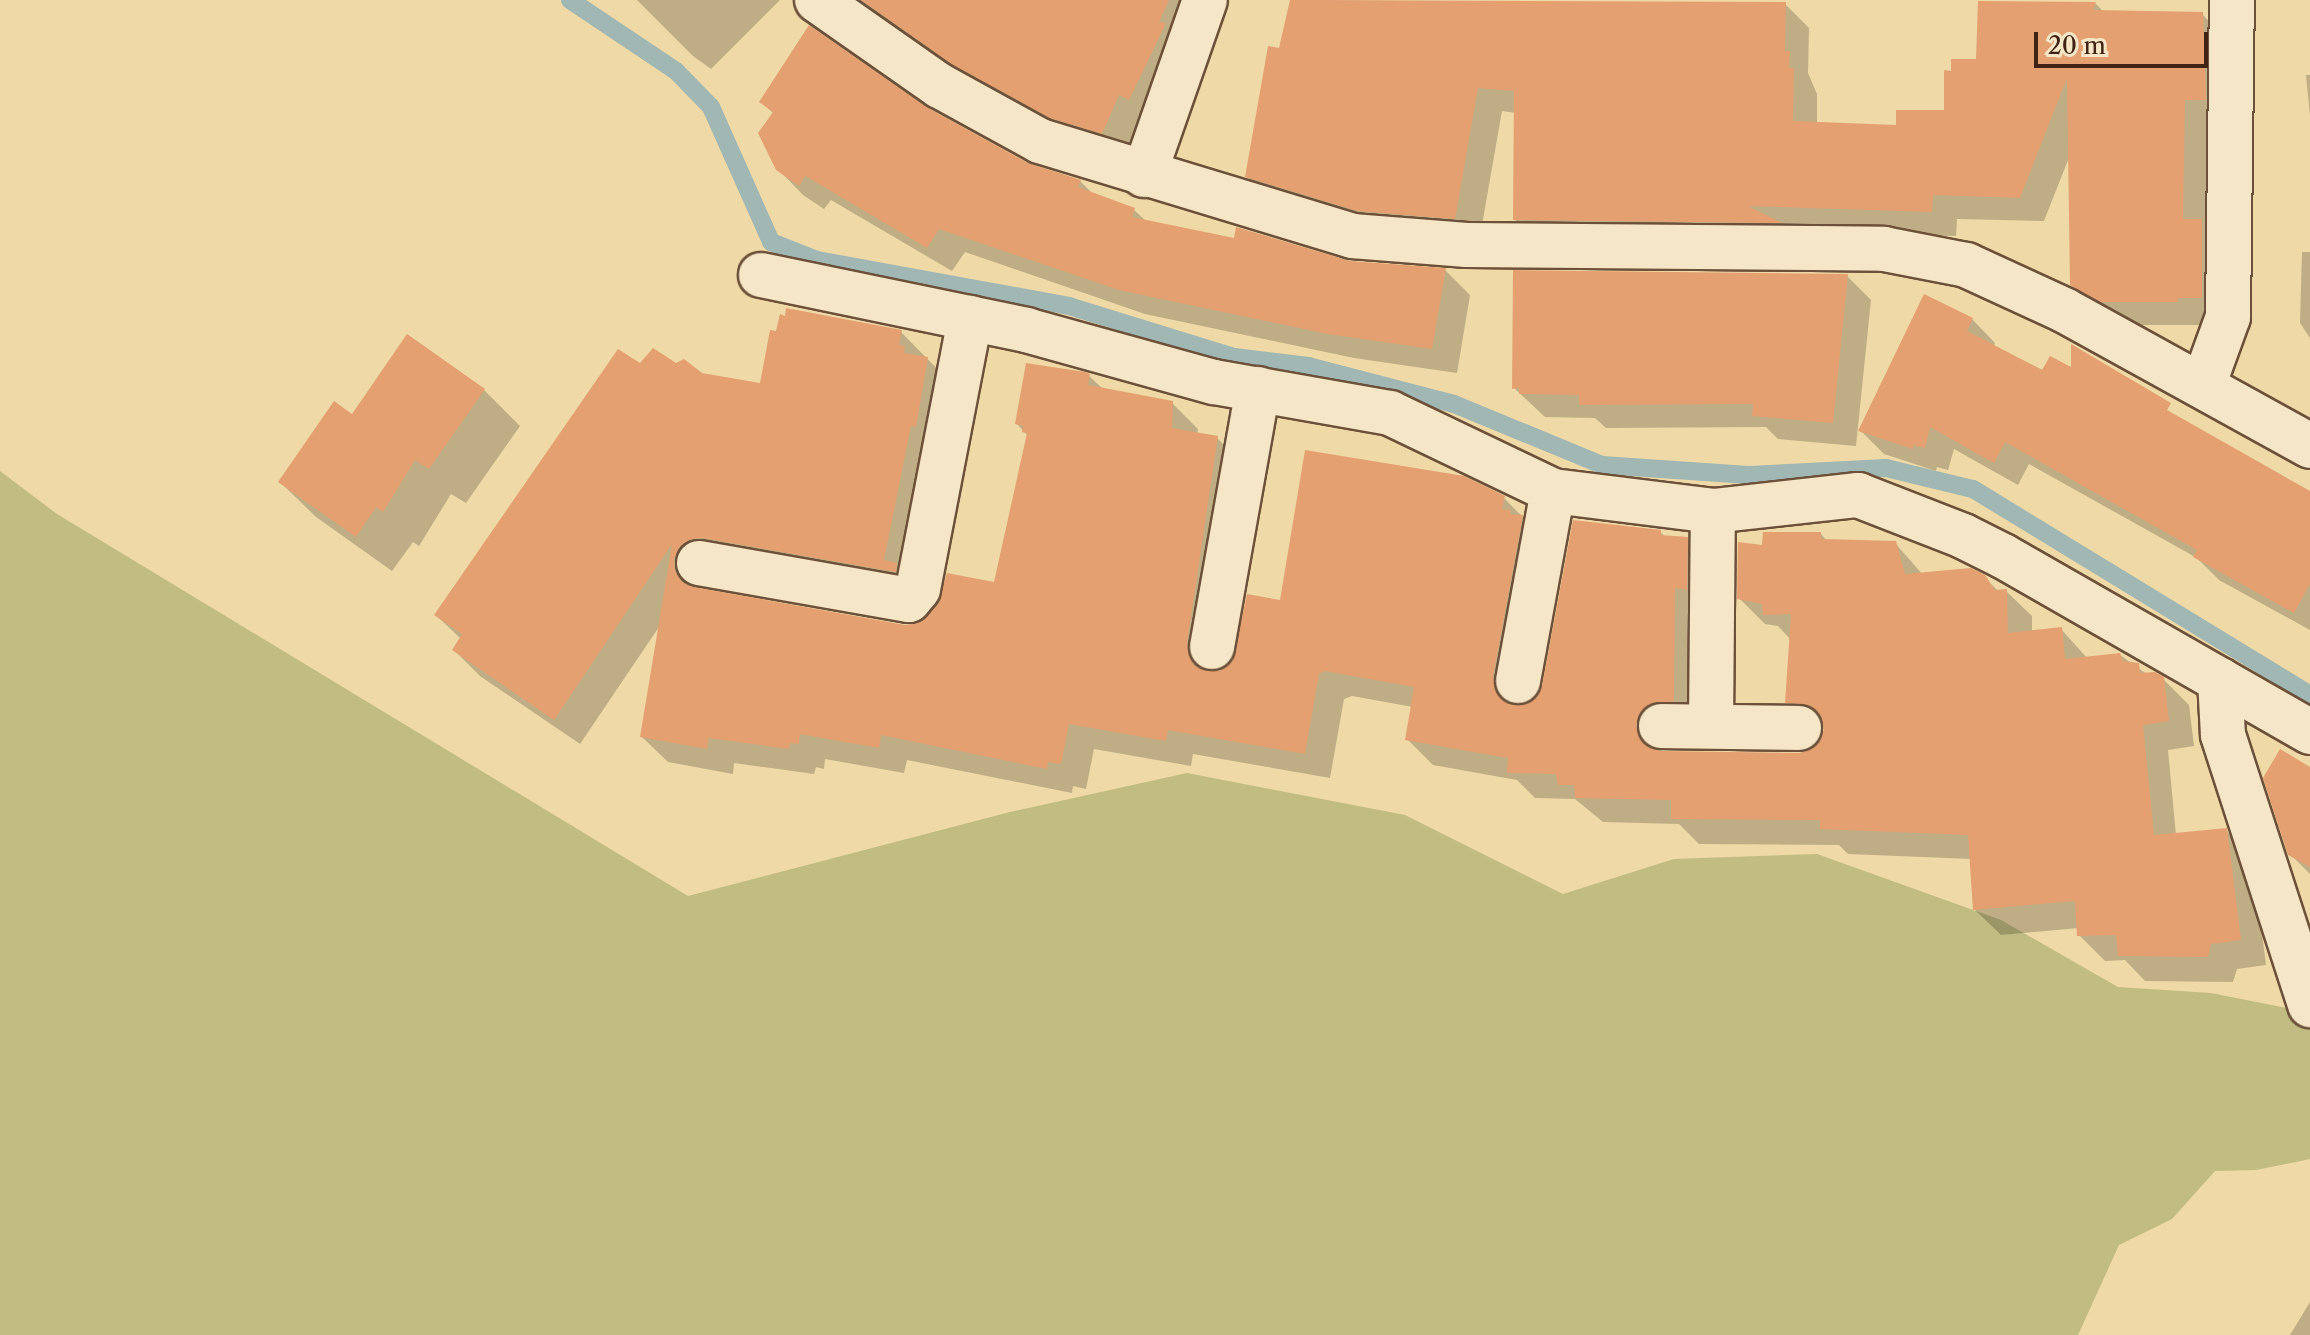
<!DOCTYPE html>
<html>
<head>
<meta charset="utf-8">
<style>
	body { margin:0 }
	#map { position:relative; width:2310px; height:1335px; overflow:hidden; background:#eed9a7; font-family:"Libre Caslon Text",serif }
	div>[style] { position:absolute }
	.green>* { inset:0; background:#c1bc82 }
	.shadow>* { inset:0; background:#0003 }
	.stream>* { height:18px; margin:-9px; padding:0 9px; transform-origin:9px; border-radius:9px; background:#a0b7b4 }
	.building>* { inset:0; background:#e4a070 }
	.roads { filter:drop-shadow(2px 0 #6c5039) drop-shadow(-2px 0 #6c5039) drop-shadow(0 2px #6c5039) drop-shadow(0 -2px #6c5039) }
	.minor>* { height:44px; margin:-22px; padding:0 22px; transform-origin:22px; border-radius:22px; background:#f4e6c6 }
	span { translate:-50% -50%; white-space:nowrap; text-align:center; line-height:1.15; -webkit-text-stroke:7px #f4e6c6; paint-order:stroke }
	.scale { position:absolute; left:2034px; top:32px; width:174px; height:36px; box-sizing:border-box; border:4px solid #402314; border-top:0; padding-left:10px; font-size:24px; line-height:28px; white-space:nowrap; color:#402314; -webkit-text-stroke:6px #f4e6c6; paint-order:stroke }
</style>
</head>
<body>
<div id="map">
	<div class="green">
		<i style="clip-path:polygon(0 471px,57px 514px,688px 896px,1010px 812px,1187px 773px,1405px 815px,1563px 894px,1674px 859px,1817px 854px,2001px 920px,2118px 987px,2211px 993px,2292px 1009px,2310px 1030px,2310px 1159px,2256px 1170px,2215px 1171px,2172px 1219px,2119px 1245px,2078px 1335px,0 1335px)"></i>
	</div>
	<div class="shadow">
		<i style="clip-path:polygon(637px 0,780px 0,711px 69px,693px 56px)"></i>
		<i style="clip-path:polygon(856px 0,1195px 0,1126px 157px,980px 89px)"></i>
		<i style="clip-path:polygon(1292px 0,1785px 4px,1809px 28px,1808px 73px,1817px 94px,1817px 124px,1898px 127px,1946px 112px,1953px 73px,1978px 61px,1980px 3px,2096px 4px,2104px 12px,2202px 14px,2226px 39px,2229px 124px,2208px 123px,2207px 227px,2226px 321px,2202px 321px,2202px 325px,2126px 325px,2097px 309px,2072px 284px,2070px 155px,2044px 221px,1957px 219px,1956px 236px,1786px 230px,1539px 244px,1515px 220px,1516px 113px,1502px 111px,1479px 242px,1271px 201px,1247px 177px)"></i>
		<i style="clip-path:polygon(2306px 75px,2310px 75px,2310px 116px)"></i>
		<i style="clip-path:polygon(762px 102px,927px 110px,1027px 165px,1080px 181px,1094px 195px,1134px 210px,1147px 222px,1349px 263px,1445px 270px,1470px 295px,1457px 373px,1354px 358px,1145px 314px,965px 252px,952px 271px,831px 200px,824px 209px,803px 195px,778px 169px,774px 114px)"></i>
		<i style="clip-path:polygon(2302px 252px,2310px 252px,2310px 338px,2300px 323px)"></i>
		<i style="clip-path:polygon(1847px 276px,1871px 300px,1856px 446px,1778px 439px,1766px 427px,1606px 428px,1595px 418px,1545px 417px,1514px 388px)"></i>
		<i style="clip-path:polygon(1972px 319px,1995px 343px,1994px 347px,2310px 496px,2310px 630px,2219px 580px,2197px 558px,2029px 464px,2018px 485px,1954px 449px,1948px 470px,1937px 467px,1936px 471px,1884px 454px,1861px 431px)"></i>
		<i style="clip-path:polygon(901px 332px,953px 385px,910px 579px,706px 572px,700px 590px,905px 627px,919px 625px,995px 585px,1028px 436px,1017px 424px,1089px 376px,1104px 390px,1172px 403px,1198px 429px,1197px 435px,1217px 438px,1242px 463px,1213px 673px,1220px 673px,1233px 664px,1282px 602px,1503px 497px,1548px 543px,1519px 707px,1528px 706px,1539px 698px,1660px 532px,1666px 537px,1687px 539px,1713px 565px,1699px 726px,1664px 740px,1661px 753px,1799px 755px,1813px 751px,1823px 741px,1825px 729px,1812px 728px,1787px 702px,1791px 640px,1778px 626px,1765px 624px,1739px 598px,1764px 547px,1821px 534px,1827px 541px,1895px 543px,1923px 575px,1983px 576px,1998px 591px,2006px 591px,2032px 616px,2032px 632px,2061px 629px,2087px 658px,2120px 655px,2148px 675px,2162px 678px,2189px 705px,2194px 746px,2168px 750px,2176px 835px,2226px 831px,2252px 856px,2266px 965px,2237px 969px,2233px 982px,2145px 981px,2125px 960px,2105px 961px,2079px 935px,2079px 928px,2001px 935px,1975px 910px,1972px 859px,1848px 854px,1839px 845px,1699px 844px,1679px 824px,1603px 822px,1575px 799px,1535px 798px,1517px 780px,1433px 765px,1407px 739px,1413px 707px,1352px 696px,1344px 699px,1330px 778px,1193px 754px,1191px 766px,1094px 749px,1086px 789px,1073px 786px,1072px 793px,907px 760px,904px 773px,825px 759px,824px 769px,816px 767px,814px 774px,734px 763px,733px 774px,668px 762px,642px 737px,661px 624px,580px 744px,480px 676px,454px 650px,461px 639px,436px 615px,640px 366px,676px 365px,701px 375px,762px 386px)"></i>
		<i style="clip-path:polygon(484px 390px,520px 426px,466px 503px,451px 494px,419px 546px,413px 542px,392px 571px,316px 517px,280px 482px)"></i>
		<i style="clip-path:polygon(2310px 769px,2310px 874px,2290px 854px)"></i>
		<i style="clip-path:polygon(2310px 1302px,2310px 1335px,2290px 1335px)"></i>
	</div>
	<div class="stream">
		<i style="left:570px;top:0;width:128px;rotate:33.8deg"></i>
		<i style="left:676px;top:71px;width:50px;rotate:45.8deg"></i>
		<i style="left:711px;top:107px;width:148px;rotate:66deg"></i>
		<i style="left:771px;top:242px;width:49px;rotate:21.4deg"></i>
		<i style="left:817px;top:260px;width:256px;rotate:10.3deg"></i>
		<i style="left:1069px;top:306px;width:173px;rotate:17.2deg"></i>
		<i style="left:1234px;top:357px;width:75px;rotate:6.9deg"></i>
		<i style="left:1308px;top:366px;width:151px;rotate:14.6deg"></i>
		<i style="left:1454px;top:404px;width:160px;rotate:22.4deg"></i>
		<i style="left:1602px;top:465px;width:147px;rotate:3.9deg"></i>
		<i style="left:1749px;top:475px;width:137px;rotate:-2.9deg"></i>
		<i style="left:1886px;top:468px;width:89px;rotate:13.6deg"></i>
		<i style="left:1973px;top:489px;width:395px;rotate:31.4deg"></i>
	</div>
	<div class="building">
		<i style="clip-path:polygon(861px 0,1169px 0,1159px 22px,1166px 23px,1129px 100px,1119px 95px,1102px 134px,1050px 118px,953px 65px)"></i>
		<i style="clip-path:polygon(1290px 0,1786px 2px,1785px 51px,1790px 51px,1789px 68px,1794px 68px,1793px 121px,1896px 125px,1896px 110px,1944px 110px,1944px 70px,1951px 71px,1951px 59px,1976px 59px,1978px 1px,2096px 2px,2093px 10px,2203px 12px,2206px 100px,2185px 100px,2183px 219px,2202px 219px,2202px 298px,2178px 298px,2178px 302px,2100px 302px,2070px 285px,2067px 78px,2020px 198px,1933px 195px,1932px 212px,1748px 206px,1782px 223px,1513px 220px,1514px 91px,1478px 88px,1455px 219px,1357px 211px,1245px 177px,1268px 46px,1279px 48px)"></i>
		<i style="clip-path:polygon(809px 25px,928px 108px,1028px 163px,1081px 180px,1078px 187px,1135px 208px,1132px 217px,1234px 238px,1236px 227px,1350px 261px,1446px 268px,1432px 349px,1328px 334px,1119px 290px,939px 229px,927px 248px,809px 178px,805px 176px,799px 186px,776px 170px,758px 133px,773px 112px,759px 102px)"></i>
		<i style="clip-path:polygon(1513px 270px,1848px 274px,1833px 423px,1752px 416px,1753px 404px,1579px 405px,1579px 395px,1519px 394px,1519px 388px,1512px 389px)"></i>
		<i style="clip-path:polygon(1924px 294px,1973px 318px,1967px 331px,2042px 370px,2050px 356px,2071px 367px,2071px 344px,2171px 403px,2167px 410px,2310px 491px,2310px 584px,2294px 613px,2193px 557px,2197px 550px,2005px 442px,1994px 463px,1930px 427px,1925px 448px,1913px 445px,1913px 449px,1858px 431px)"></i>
		<i style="clip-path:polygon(786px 308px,902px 330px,899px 345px,905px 346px,904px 353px,928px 357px,916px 427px,911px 426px,884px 560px,897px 563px,896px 572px,703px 538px,691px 539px,680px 546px,674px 559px,675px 571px,682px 582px,694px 587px,905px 625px,918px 623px,937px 605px,947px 573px,994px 582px,1027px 433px,1022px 432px,1023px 426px,1015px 424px,1026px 363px,1085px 372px,1090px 374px,1088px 385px,1173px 401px,1172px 428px,1218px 436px,1187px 643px,1189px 656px,1195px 666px,1207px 671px,1220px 671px,1232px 662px,1247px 594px,1280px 600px,1305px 450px,1464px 476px,1505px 496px,1502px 509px,1511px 510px,1510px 514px,1523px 515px,1493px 676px,1495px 690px,1502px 700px,1513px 705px,1527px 704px,1537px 697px,1542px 686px,1573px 520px,1661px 530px,1661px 535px,1688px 537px,1687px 590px,1675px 588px,1674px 701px,1648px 705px,1639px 714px,1636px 725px,1640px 739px,1649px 748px,1661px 751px,1799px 753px,1812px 749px,1821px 740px,1824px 728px,1820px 715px,1811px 706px,1785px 703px,1791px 614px,1763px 615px,1762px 604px,1737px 599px,1738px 542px,1762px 545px,1763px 532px,1821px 532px,1821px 539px,1896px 541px,1905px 574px,1971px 568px,1985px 575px,1995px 590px,2007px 589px,2008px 633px,2062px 627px,2065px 659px,2120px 653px,2123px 661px,2139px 663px,2140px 673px,2155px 672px,2164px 677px,2169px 721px,2143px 725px,2154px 835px,2227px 828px,2241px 940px,2211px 944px,2208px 957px,2118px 956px,2116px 935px,2077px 936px,2075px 901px,1973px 910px,1968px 835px,1820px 829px,1820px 820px,1671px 819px,1671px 800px,1575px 798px,1574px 785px,1558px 785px,1556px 774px,1507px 773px,1508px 758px,1405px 740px,1414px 687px,1325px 671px,1319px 674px,1305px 754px,1168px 730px,1166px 741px,1069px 724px,1061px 764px,1048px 762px,1047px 769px,881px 735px,879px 748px,800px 734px,799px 744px,790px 743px,789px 749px,709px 738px,707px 749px,640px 737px,672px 544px,554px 720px,452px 650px,462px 634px,434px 615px,618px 349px,640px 363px,653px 348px,676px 363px,684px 359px,702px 373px,760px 383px,770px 330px,776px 331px,780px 314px,785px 316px)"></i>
		<i style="clip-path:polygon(407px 334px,485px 389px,429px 469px,415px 460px,383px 512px,376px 507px,356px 537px,278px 482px,334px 401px,352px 414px)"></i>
		<i style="clip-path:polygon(2280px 749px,2310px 767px,2310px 867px,2288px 855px,2263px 778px)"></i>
	</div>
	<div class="roads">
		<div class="minor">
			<i style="left:817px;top:0;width:150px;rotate:35deg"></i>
			<i style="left:940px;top:86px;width:114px;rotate:28.8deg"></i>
			<i style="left:1040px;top:141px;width:326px;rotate:16.9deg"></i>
			<i style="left:1352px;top:236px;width:115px;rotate:4.5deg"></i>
			<i style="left:1467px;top:245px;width:417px;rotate:0.5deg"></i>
			<i style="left:1884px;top:249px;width:84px;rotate:11deg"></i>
			<i style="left:1966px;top:265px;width:108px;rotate:24.7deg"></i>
			<i style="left:2064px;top:310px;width:281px;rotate:28.9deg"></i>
			<i style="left:1144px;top:175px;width:185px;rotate:-70.8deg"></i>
			<i style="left:761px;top:275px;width:271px;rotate:11.7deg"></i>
			<i style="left:1026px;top:330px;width:195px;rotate:15.5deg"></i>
			<i style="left:1214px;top:382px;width:179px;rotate:10deg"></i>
			<i style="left:1390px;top:413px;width:181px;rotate:25.6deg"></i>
			<i style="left:1553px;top:491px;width:161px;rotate:7.1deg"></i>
			<i style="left:1713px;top:511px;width:146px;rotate:-6.3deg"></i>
			<i style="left:1858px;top:495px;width:113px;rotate:21.3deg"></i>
			<i style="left:1963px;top:536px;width:45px;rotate:26.6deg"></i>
			<i style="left:2003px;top:556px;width:354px;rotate:29.8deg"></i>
			<i style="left:2203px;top:386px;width:73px;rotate:-70.1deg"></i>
			<i style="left:2228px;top:317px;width:317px;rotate:-89.3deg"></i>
			<i style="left:699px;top:563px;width:213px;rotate:10deg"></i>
			<i style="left:909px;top:600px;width:14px;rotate:-51deg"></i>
			<i style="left:918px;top:589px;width:276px;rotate:-79.1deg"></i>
			<i style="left:1212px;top:647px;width:262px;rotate:-79.9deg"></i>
			<i style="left:2220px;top:680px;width:55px;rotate:86.9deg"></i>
			<i style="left:2223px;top:735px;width:284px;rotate:72.1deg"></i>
			<i style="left:1518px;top:681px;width:193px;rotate:-79.6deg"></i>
			<i style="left:1661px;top:726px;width:138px;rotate:0.8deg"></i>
			<i style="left:1711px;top:726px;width:215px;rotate:-89.5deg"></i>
		</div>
	</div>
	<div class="scale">20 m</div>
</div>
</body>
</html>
